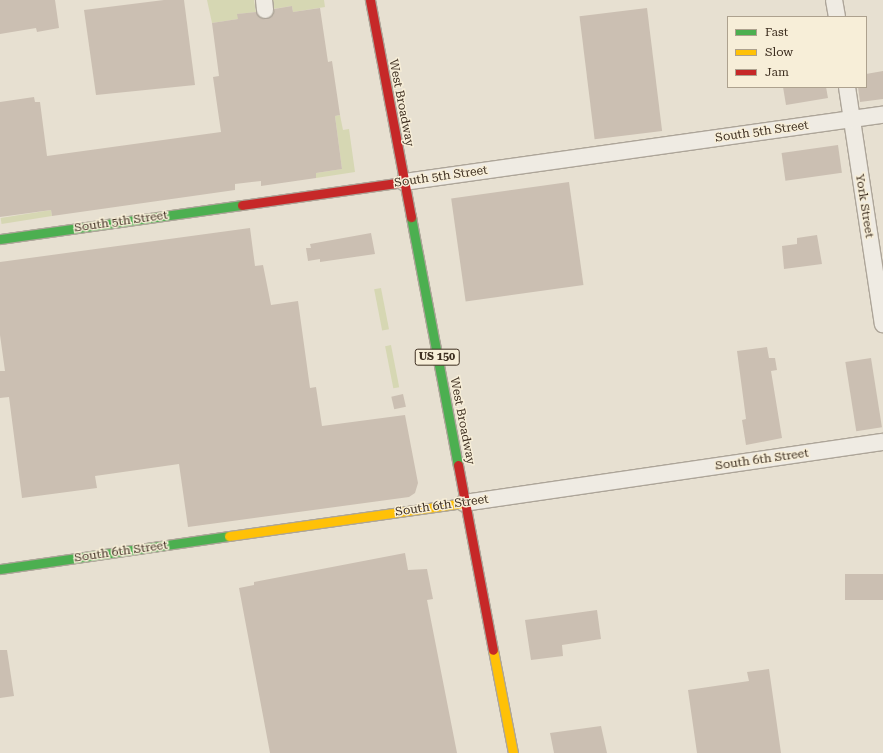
<!DOCTYPE html>
<html>
<head>
<meta charset="utf-8">
<style>
	body { margin:0 }
	#map { position:relative; width:883px; height:753px; overflow:hidden; background:#e7e0d1; font-family:"Roboto Serif",serif }
	div>[style] { position:absolute }
	.green>* { inset:0; background:#d6d7b3; transform-origin:0 0 }
	.building>* { inset:0; background:#cbbfb2; transform-origin:0 0 }
	.roads { filter:drop-shadow(1px 0 #ada599) drop-shadow(-1px 0 #ada599) drop-shadow(0 1px #ada599) drop-shadow(0 -1px #ada599) }
	.street>* { height:16px; margin:-8px; padding:0 8px; transform-origin:8px; border-radius:8px; background:#efebe3 }
	.fast>* { height:9px; margin:-4.5px; padding:0 4.5px; transform-origin:4.5px; border-radius:4.5px; background:#4caf50 }
	.slow>* { height:9px; margin:-4.5px; padding:0 4.5px; transform-origin:4.5px; border-radius:4.5px; background:#ffc107 }
	.jam>* { height:9px; margin:-4.5px; padding:0 4.5px; transform-origin:4.5px; border-radius:4.5px; background:#c62828 }
	span { translate:-50% -50%; white-space:nowrap; text-align:center; line-height:1.15; -webkit-text-stroke:3px #f7eed8; paint-order:stroke }
	.shield-label span { padding:1px 3px; background:#f7eed8; border:1px solid; border-radius:3px; -webkit-text-stroke-width:0 }
	.shield-label { font-size:11px; color:#3d2e20; font-weight:700 }
	.street-label { font-size:12px; color:#3d2e20 }
	.legend { position:absolute; left:727px; top:16px; width:140px; height:72px; box-sizing:border-box; background:#f7eed8; border:1px solid #ada18e; margin:0; padding:5px 7px; list-style:none; font-size:12px; color:#3d2e20 }
	.legend li { display:flex; align-items:center; gap:8px; height:20px }
	.legend b { width:20px; border:1px solid #ada18e }
</style>
</head>
<body>
<div id="map">
	<div class="green">
		<i style="clip-path:polygon(207px 0,254px 0,256px 12px,238px 14px,238px 19px,212px 23px)"></i>
		<i style="clip-path:polygon(272px 0,324px 0,325px 7px,293px 12px,292px 6px,273px 9px)"></i>
		<i style="clip-path:polygon(340px 115px,343px 130px,349px 129px,355px 172px,316px 178px,316px 173px,342px 169px,335px 116px)"></i>
		<i style="left:51px;top:210px;width:6px;height:51px;rotate:81deg"></i>
		<i style="left:381px;top:288px;width:42px;height:7px;rotate:79deg"></i>
		<i style="left:391px;top:345px;width:43px;height:6px;rotate:79deg"></i>
	</div>
	<div class="building">
		<i style="clip-path:polygon(0 0,55px 0,59px 28px,37px 32px,36px 28px,0 34px)"></i>
		<i style="clip-path:polygon(164px 0,184px 0,195px 85px,96px 95px,84px 10px)"></i>
		<i style="clip-path:polygon(292px 6px,293px 12px,320px 8px,328px 62px,332px 61px,340px 115px,335px 116px,342px 169px,316px 173px,316px 178px,261px 186px,261px 181px,235px 184px,235px 190px,52px 216px,51px 210px,0 217px,0 102px,34px 97px,35px 102px,40px 102px,47px 156px,221px 132px,213px 77px,219px 76px,212px 23px,238px 19px,237px 14px,256px 12px,261px 18px,266px 19px,273px 14px,274px 9px)"></i>
		<i style="left:647px;top:8px;width:124px;height:68px;rotate:83deg"></i>
		<i style="clip-path:polygon(883px 71px,883px 99px,860px 102px,858px 87px,866px 87px,866px 74px)"></i>
		<i style="clip-path:polygon(783px 87px,826px 87px,828px 98px,786px 105px)"></i>
		<i style="left:838px;top:145px;width:28px;height:57px;rotate:82deg"></i>
		<i style="left:569px;top:182px;width:104px;height:119px;rotate:82deg"></i>
		<i style="clip-path:polygon(250px 228px,255px 266px,263px 265px,271px 305px,298px 301px,310px 388px,316px 387px,322px 426px,405px 415px,418px 483px,415px 493px,409px 497px,188px 527px,179px 464px,95px 476px,97px 488px,22px 498px,9px 397px,0 398px,0 371px,5px 371px,0 335px,0 262px)"></i>
		<i style="clip-path:polygon(371px 233px,375px 254px,320px 262px,320px 259px,308px 261px,306px 248px,311px 248px,310px 244px)"></i>
		<i style="clip-path:polygon(817px 235px,822px 264px,784px 269px,782px 246px,797px 244px,797px 238px)"></i>
		<i style="clip-path:polygon(767px 347px,769px 358px,775px 358px,777px 370px,771px 371px,782px 438px,746px 445px,742px 420px,746px 419px,737px 351px)"></i>
		<i style="left:871px;top:358px;width:70px;height:26px;rotate:81deg"></i>
		<i style="left:403px;top:394px;width:13px;height:12px;rotate:77deg"></i>
		<i style="clip-path:polygon(405px 553px,408px 570px,427px 569px,433px 599px,427px 600px,457px 753px,270px 753px,239px 588px,254px 585px,254px 582px)"></i>
		<i style="left:883px;top:574px;width:26px;height:38px;rotate:90deg"></i>
		<i style="clip-path:polygon(597px 610px,601px 639px,562px 645px,563px 656px,531px 660px,525px 620px)"></i>
		<i style="clip-path:polygon(0 650px,7px 650px,14px 696px,0 698px)"></i>
		<i style="clip-path:polygon(769px 669px,781px 753px,697px 753px,688px 690px,749px 681px,747px 672px)"></i>
		<i style="clip-path:polygon(601px 726px,607px 753px,554px 753px,550px 733px)"></i>
	</div>
	<div class="roads">
		<div class="street">
			<i style="left:264px;top:0;width:10px;rotate:84deg"></i>
			<i style="left:834px;top:0;width:17px;rotate:80deg"></i>
			<i style="left:847px;top:87px;width:240px;rotate:81.4deg"></i>
			<i style="left:404px;top:182px;width:484px;rotate:-8deg"></i>
			<i style="left:464px;top:503px;width:423px;rotate:-8.3deg"></i>
		</div>
		<div class="fast">
			<i style="left:411px;top:217px;width:252px;rotate:79.3deg"></i>
			<i style="left:0;top:239px;width:244px;rotate:-8deg"></i>
			<i style="left:0;top:569px;width:231px;rotate:-8.2deg"></i>
		</div>
		<div class="slow">
			<i style="left:229px;top:536px;width:237px;rotate:-8deg"></i>
			<i style="left:493px;top:650px;width:105px;rotate:79deg"></i>
		</div>
		<div class="jam">
			<i style="left:370px;top:0;width:221px;rotate:79.3deg"></i>
			<i style="left:242px;top:205px;width:164px;rotate:-8.1deg"></i>
			<i style="left:458px;top:465px;width:188px;rotate:79.3deg"></i>
		</div>
	</div>
	<div class="shield-label">
		<span style="left:437px;top:357px">US 150</span>
	</div>
	<div class="street-label">
		<span style="left:401px;top:103px;rotate:79deg">West Broadway</span>
		<span style="left:762px;top:132px;rotate:-8deg">South 5th Street</span>
		<span style="left:441px;top:177px;rotate:-8deg">South 5th Street</span>
		<span style="left:864px;top:206px;rotate:81deg">York Street</span>
		<span style="left:121px;top:222px;rotate:-8deg">South 5th Street</span>
		<span style="left:462px;top:421px;rotate:79deg">West Broadway</span>
		<span style="left:762px;top:460px;rotate:-8deg">South 6th Street</span>
		<span style="left:442px;top:506px;rotate:-8deg">South 6th Street</span>
		<span style="left:121px;top:552px;rotate:-8deg">South 6th Street</span>
	</div>
	<ul class="legend">
	<li><b style="height:5px;background:#4caf50"></b>Fast</li>
	<li><b style="height:5px;background:#ffc107"></b>Slow</li>
	<li><b style="height:5px;background:#c62828"></b>Jam</li>
	</ul>
</div>
</body>
</html>
